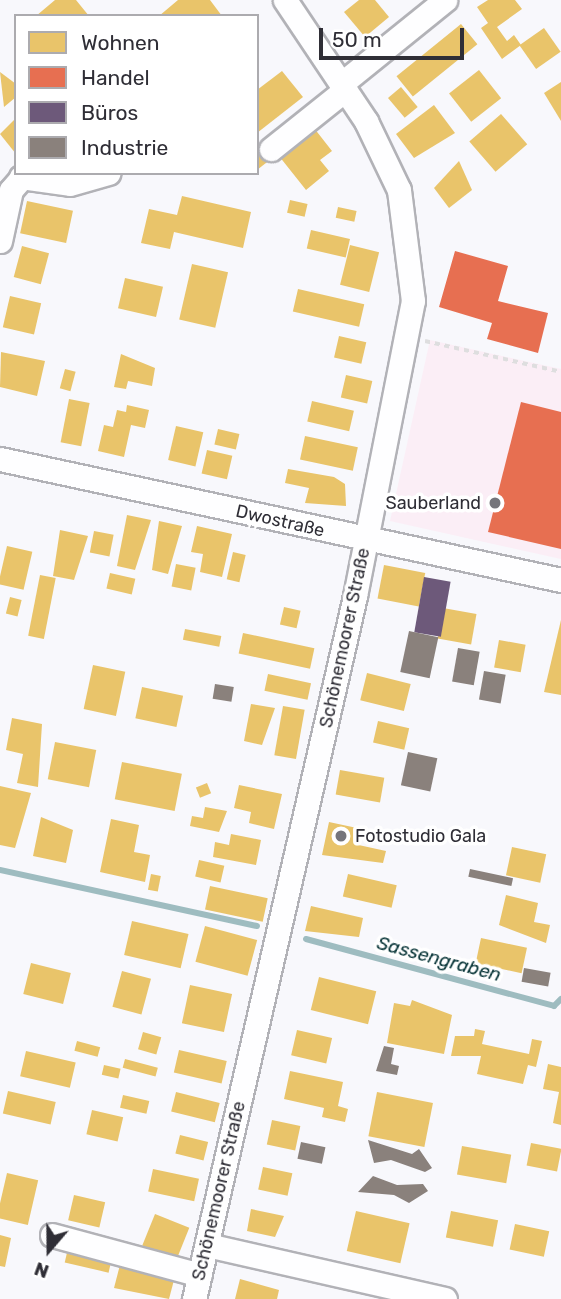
<!DOCTYPE html>
<html>
<head>
<meta charset="utf-8">
<style>
	body { margin:0 }
	#map { position:relative; width:561px; height:1299px; overflow:hidden; background:#f8f8fc; font-family:Rubik,sans-serif }
	div>[style] { position:absolute }
	.commercial>* { inset:0; background:#fbeef6 }
	.homes>* { inset:0; background:#e9c46a; transform-origin:0 0 }
	.shops>* { inset:0; background:#e76f51 }
	.offices>* { inset:0; background:#6d597a; transform-origin:0 0 }
	.industry>* { inset:0; background:#8a817c; transform-origin:0 0 }
	.stream>* { height:6px; margin:-3px; padding:0 3px; transform-origin:3px; border-radius:3px; background:#9ebcc0 }
	.path>* { height:3.5px; margin-top:-1.75px; transform-origin:0; background:repeating-linear-gradient(90deg,#dededf 0 5px,transparent 0 10px) }
	.roads { filter:drop-shadow(2px 0 #b2b2b7) drop-shadow(-2px 0 #b2b2b7) drop-shadow(0 2px #b2b2b7) drop-shadow(0 -2px #b2b2b7) }
	.minor>* { height:23px; margin:-11.5px; padding:0 11.5px; transform-origin:11.5px; border-radius:11.5px; background:#fefeff }
	.dots>* { width:19px; height:19px; translate:-50% -50%; box-sizing:border-box; border:4px solid #fff; border-radius:50% }
	span { translate:-50% -50%; white-space:nowrap; text-align:center; line-height:1.15; -webkit-text-stroke:7px #fff; paint-order:stroke }
	.poi-label { font-size:18px; color:#2f2e36 }
	.right { translate:-100% -50%; text-align:right }
	.left { translate:0 -50%; text-align:left }
	.street-label { font-size:18px; color:#2f2e36 }
	.water-label { font-size:19px; color:#073437; font-style:italic }
	.legend { position:absolute; left:14px; top:14px; width:245px; height:161px; box-sizing:border-box; background:#fff; border:2px solid #acabaf; margin:0; padding:9px 12px; list-style:none; font-size:21px; color:#2f2e36 }
	.legend li { display:flex; align-items:center; gap:14px; height:35px }
	.legend b { width:35px; border:2px solid #acabaf }
	.north { position:absolute; left:14px; top:1215px; width:70px; height:70px; -webkit-text-stroke:5px #fff; paint-order:stroke; rotate:200deg; font-size:19px; font-weight:700; line-height:28px; text-align:center; color:#2f2e36 }
	.north::after { content:''; display:block; margin:auto; width:24px; height:32px; background:#2f2e36; clip-path:polygon(50% 0,100% 100%,50% 72%,0 100%) }
	.scale { position:absolute; left:319px; top:28px; width:145px; height:32px; box-sizing:border-box; border:4px solid #2f2e36; border-top:0; padding-left:9px; font-size:21px; line-height:24px; white-space:nowrap; color:#2f2e36; -webkit-text-stroke:5px #fff; paint-order:stroke }
</style>
</head>
<body>
<div id="map">
	<div class="commercial">
		<i style="clip-path:polygon(430px 340px,561px 369px,561px 559px,390px 521px)"></i>
	</div>
	<div class="homes">
		<i style="clip-path:polygon(55px 0,76px 0,89px 16px,36px 16px)"></i>
		<i style="clip-path:polygon(178px 0,210px 0,222px 16px,159px 16px)"></i>
		<i style="clip-path:polygon(359px 0,375px 0,389px 17px,365px 37px,344px 12px)"></i>
		<i style="clip-path:polygon(488px 0,515px 0,522px 9px,497px 27px,507px 41px,514px 35px,521px 45px,502px 59px,481px 28px,488px 23px,477px 7px)"></i>
		<i style="left:461px;top:24px;width:26px;height:83px;rotate:51deg"></i>
		<i style="left:544px;top:28px;width:29px;height:30px;rotate:55deg"></i>
		<i style="left:479px;top:70px;width:36px;height:38px;rotate:52deg"></i>
		<i style="clip-path:polygon(282px 71px,303px 97px,257px 133px,257px 90px)"></i>
		<i style="clip-path:polygon(0 72px,16px 84px,16px 97px,4px 107px)"></i>
		<i style="clip-path:polygon(561px 82px,561px 121px,544px 93px)"></i>
		<i style="left:401px;top:87px;width:26px;height:17px;rotate:50deg"></i>
		<i style="clip-path:polygon(434px 105px,455px 133px,414px 158px,396px 134px)"></i>
		<i style="left:501px;top:114px;width:40px;height:42px;rotate:49deg"></i>
		<i style="clip-path:polygon(16px 118px,16px 154px,0 134px)"></i>
		<i style="clip-path:polygon(314px 128px,332px 151px,320px 160px,329px 171px,306px 190px,279px 156px)"></i>
		<i style="clip-path:polygon(257px 142px,271px 159px,257px 170px)"></i>
		<i style="clip-path:polygon(459px 161px,472px 190px,449px 208px,434px 188px)"></i>
		<i style="clip-path:polygon(182px 196px,251px 212px,243px 248px,174px 232px,170px 249px,141px 243px,149px 209px,177px 215px)"></i>
		<i style="left:290px;top:200px;width:18px;height:13px;rotate:13deg"></i>
		<i style="left:27px;top:201px;width:47px;height:33px;rotate:12deg"></i>
		<i style="left:338px;top:207px;width:19px;height:11px;rotate:12deg"></i>
		<i style="left:311px;top:230px;width:40px;height:19px;rotate:13deg"></i>
		<i style="left:350px;top:245px;width:30px;height:41px;rotate:14deg"></i>
		<i style="left:22px;top:246px;width:28px;height:32px;rotate:15deg"></i>
		<i style="left:192px;top:264px;width:37px;height:57px;rotate:13deg"></i>
		<i style="left:125px;top:278px;width:39px;height:31px;rotate:13deg"></i>
		<i style="left:298px;top:289px;width:68px;height:23px;rotate:13deg"></i>
		<i style="left:10px;top:296px;width:32px;height:32px;rotate:13deg"></i>
		<i style="left:339px;top:336px;width:28px;height:22px;rotate:13deg"></i>
		<i style="clip-path:polygon(1px 352px,45px 361px,37px 396px,0 387px)"></i>
		<i style="clip-path:polygon(121px 354px,155px 368px,152px 386px,128px 381px,126px 389px,114px 387px)"></i>
		<i style="left:65px;top:369px;width:11px;height:20px;rotate:15deg"></i>
		<i style="left:346px;top:375px;width:27px;height:23px;rotate:13deg"></i>
		<i style="left:69px;top:399px;width:21px;height:44px;rotate:11deg"></i>
		<i style="left:312px;top:401px;width:43px;height:21px;rotate:13deg"></i>
		<i style="clip-path:polygon(127px 405px,149px 410px,145px 428px,131px 425px,124px 457px,98px 451px,104px 425px,113px 427px,117px 410px,126px 412px)"></i>
		<i style="left:176px;top:426px;width:28px;height:35px;rotate:13deg"></i>
		<i style="left:218px;top:429px;width:22px;height:16px;rotate:13deg"></i>
		<i style="left:305px;top:436px;width:54px;height:24px;rotate:12deg"></i>
		<i style="left:207px;top:450px;width:26px;height:24px;rotate:13deg"></i>
		<i style="clip-path:polygon(288px 469px,334px 477px,345px 484px,346px 506px,305px 503px,309px 488px,285px 483px)"></i>
		<i style="clip-path:polygon(127px 515px,151px 520px,135px 570px,117px 566px)"></i>
		<i style="clip-path:polygon(159px 521px,182px 526px,168px 574px,152px 570px)"></i>
		<i style="clip-path:polygon(197px 526px,232px 534px,222px 577px,200px 572px,203px 554px,191px 552px)"></i>
		<i style="clip-path:polygon(60px 530px,88px 536px,74px 580px,53px 576px)"></i>
		<i style="left:94px;top:531px;width:20px;height:22px;rotate:11deg"></i>
		<i style="left:7px;top:546px;width:26px;height:39px;rotate:13deg"></i>
		<i style="left:233px;top:552px;width:13px;height:28px;rotate:13deg"></i>
		<i style="left:176px;top:564px;width:20px;height:23px;rotate:11deg"></i>
		<i style="left:384px;top:565px;width:42px;height:34px;rotate:11deg"></i>
		<i style="left:110px;top:573px;width:26px;height:16px;rotate:13deg"></i>
		<i style="left:40px;top:575px;width:16px;height:62px;rotate:11deg"></i>
		<i style="left:10px;top:597px;width:12px;height:17px;rotate:14deg"></i>
		<i style="left:284px;top:607px;width:17px;height:18px;rotate:13deg"></i>
		<i style="left:443px;top:608px;width:34px;height:31px;rotate:10deg"></i>
		<i style="clip-path:polygon(561px 620px,561px 695px,544px 692px)"></i>
		<i style="left:185px;top:629px;width:37px;height:11px;rotate:11deg"></i>
		<i style="left:243px;top:633px;width:73px;height:21px;rotate:12deg"></i>
		<i style="left:499px;top:640px;width:27px;height:28px;rotate:10deg"></i>
		<i style="left:93px;top:665px;width:33px;height:45px;rotate:12deg"></i>
		<i style="left:367px;top:673px;width:45px;height:28px;rotate:14deg"></i>
		<i style="left:268px;top:674px;width:44px;height:17px;rotate:12deg"></i>
		<i style="left:142px;top:687px;width:42px;height:32px;rotate:12deg"></i>
		<i style="clip-path:polygon(251px 704px,275px 708px,262px 745px,244px 741px)"></i>
		<i style="left:283px;top:706px;width:22px;height:50px;rotate:10deg"></i>
		<i style="clip-path:polygon(12px 718px,42px 724px,38px 787px,17px 783px,23px 754px,6px 750px)"></i>
		<i style="left:378px;top:721px;width:32px;height:22px;rotate:13deg"></i>
		<i style="left:55px;top:742px;width:42px;height:38px;rotate:11deg"></i>
		<i style="left:122px;top:762px;width:61px;height:38px;rotate:11deg"></i>
		<i style="left:340px;top:770px;width:45px;height:25px;rotate:10deg"></i>
		<i style="left:207px;top:783px;width:11px;height:12px;rotate:68deg"></i>
		<i style="clip-path:polygon(239px 785px,282px 794px,274px 829px,249px 823px,251px 812px,234px 808px)"></i>
		<i style="clip-path:polygon(0 786px,31px 793px,15px 848px,0 845px)"></i>
		<i style="clip-path:polygon(205px 807px,227px 811px,219px 832px,190px 826px,192px 816px,203px 818px)"></i>
		<i style="clip-path:polygon(41px 817px,73px 830px,66px 863px,33px 856px)"></i>
		<i style="clip-path:polygon(111px 819px,139px 825px,134px 852px,150px 855px,145px 882px,100px 872px)"></i>
		<i style="clip-path:polygon(329px 822px,357px 828px,354px 844px,386px 851px,383px 863px,322px 855px)"></i>
		<i style="clip-path:polygon(231px 834px,261px 840px,256px 865px,213px 857px,215px 842px,229px 845px)"></i>
		<i style="left:512px;top:847px;width:35px;height:29px;rotate:12deg"></i>
		<i style="left:199px;top:860px;width:26px;height:17px;rotate:13deg"></i>
		<i style="left:151px;top:874px;width:10px;height:16px;rotate:11deg"></i>
		<i style="left:348px;top:874px;width:50px;height:23px;rotate:13deg"></i>
		<i style="left:210px;top:886px;width:59px;height:24px;rotate:12deg"></i>
		<i style="clip-path:polygon(506px 895px,538px 903px,534px 922px,550px 925px,546px 943px,499px 925px)"></i>
		<i style="clip-path:polygon(311px 906px,363px 918px,359px 937px,305px 931px)"></i>
		<i style="left:132px;top:921px;width:58px;height:35px;rotate:13deg"></i>
		<i style="left:205px;top:926px;width:54px;height:37px;rotate:15deg"></i>
		<i style="left:481px;top:938px;width:47px;height:26px;rotate:12deg"></i>
		<i style="left:31px;top:963px;width:41px;height:32px;rotate:14deg"></i>
		<i style="left:122px;top:971px;width:30px;height:37px;rotate:15deg"></i>
		<i style="left:319px;top:977px;width:59px;height:34px;rotate:14deg"></i>
		<i style="left:190px;top:985px;width:43px;height:39px;rotate:12deg"></i>
		<i style="clip-path:polygon(412px 1000px,452px 1015px,444px 1054px,387px 1043px,394px 1003px,410px 1006px)"></i>
		<i style="clip-path:polygon(475px 1029px,485px 1031px,482px 1044px,529px 1054px,532px 1039px,542px 1041px,536px 1067px,528px 1065px,523px 1084px,477px 1074px,481px 1056px,451px 1056px,455px 1036px,474px 1036px)"></i>
		<i style="left:297px;top:1030px;width:36px;height:26px;rotate:13deg"></i>
		<i style="left:143px;top:1032px;width:19px;height:18px;rotate:16deg"></i>
		<i style="left:77px;top:1041px;width:24px;height:10px;rotate:15deg"></i>
		<i style="left:179px;top:1050px;width:49px;height:23px;rotate:13deg"></i>
		<i style="left:26px;top:1051px;width:51px;height:26px;rotate:13deg"></i>
		<i style="left:125px;top:1059px;width:34px;height:9px;rotate:15deg"></i>
		<i style="clip-path:polygon(548px 1064px,561px 1067px,561px 1125px,553px 1123px,559px 1092px,543px 1089px)"></i>
		<i style="left:104px;top:1065px;width:17px;height:10px;rotate:13deg"></i>
		<i style="clip-path:polygon(290px 1071px,343px 1082px,338px 1106px,348px 1109px,345px 1122px,322px 1117px,324px 1108px,284px 1099px)"></i>
		<i style="left:8px;top:1091px;width:49px;height:23px;rotate:13deg"></i>
		<i style="left:176px;top:1092px;width:45px;height:20px;rotate:14deg"></i>
		<i style="left:377px;top:1092px;width:57px;height:45px;rotate:11deg"></i>
		<i style="left:123px;top:1095px;width:27px;height:13px;rotate:13deg"></i>
		<i style="left:92px;top:1110px;width:32px;height:25px;rotate:13deg"></i>
		<i style="left:272px;top:1120px;width:29px;height:25px;rotate:12deg"></i>
		<i style="left:180px;top:1135px;width:29px;height:19px;rotate:14deg"></i>
		<i style="left:531px;top:1143px;width:31px;height:23px;rotate:11deg"></i>
		<i style="left:462px;top:1146px;width:50px;height:29px;rotate:10deg"></i>
		<i style="left:263px;top:1167px;width:30px;height:23px;rotate:12deg"></i>
		<i style="left:153px;top:1169px;width:47px;height:23px;rotate:12deg"></i>
		<i style="left:7px;top:1173px;width:32px;height:46px;rotate:13deg"></i>
		<i style="left:74px;top:1195px;width:32px;height:26px;rotate:13deg"></i>
		<i style="clip-path:polygon(251px 1209px,284px 1216px,275px 1237px,247px 1231px)"></i>
		<i style="left:356px;top:1211px;width:55px;height:41px;rotate:13deg"></i>
		<i style="left:451px;top:1211px;width:48px;height:27px;rotate:11deg"></i>
		<i style="left:155px;top:1214px;width:37px;height:34px;rotate:22deg"></i>
		<i style="left:515px;top:1224px;width:35px;height:26px;rotate:12deg"></i>
		<i style="clip-path:polygon(0 1235px,11px 1238px,5px 1267px,0 1266px)"></i>
		<i style="left:69px;top:1244px;width:45px;height:19px;rotate:13deg"></i>
		<i style="clip-path:polygon(121px 1261px,174px 1280px,169px 1299px,114px 1288px)"></i>
		<i style="clip-path:polygon(240px 1279px,279px 1290px,277px 1299px,235px 1299px)"></i>
	</div>
	<div class="shops">
		<i style="clip-path:polygon(455px 251px,508px 266px,498px 301px,548px 313px,538px 353px,487px 339px,492px 323px,439px 307px)"></i>
		<i style="clip-path:polygon(521px 402px,561px 412px,561px 549px,488px 532px)"></i>
	</div>
	<div class="offices">
		<i style="left:424px;top:577px;width:27px;height:56px;rotate:10deg"></i>
	</div>
	<div class="industry">
		<i style="left:409px;top:631px;width:30px;height:42px;rotate:12deg"></i>
		<i style="left:458px;top:648px;width:22px;height:34px;rotate:10deg"></i>
		<i style="left:484px;top:671px;width:22px;height:29px;rotate:10deg"></i>
		<i style="left:215px;top:684px;width:19px;height:15px;rotate:9deg"></i>
		<i style="left:408px;top:752px;width:30px;height:34px;rotate:12deg"></i>
		<i style="left:470px;top:869px;width:44px;height:8px;rotate:12deg"></i>
		<i style="left:524px;top:968px;width:27px;height:14px;rotate:10deg"></i>
		<i style="clip-path:polygon(384px 1046px,394px 1048px,391px 1064px,399px 1066px,397px 1075px,376px 1071px)"></i>
		<i style="clip-path:polygon(368px 1140px,412px 1154px,419px 1149px,432px 1168px,425px 1172px,391px 1160px,374px 1163px)"></i>
		<i style="left:301px;top:1142px;width:25px;height:17px;rotate:12deg"></i>
		<i style="clip-path:polygon(373px 1176px,397px 1185px,423px 1184px,428px 1191px,409px 1203px,394px 1195px,358px 1192px)"></i>
	</div>
	<div class="stream">
		<i style="left:0;top:870px;width:263px;rotate:12.3deg"></i>
		<i style="left:306px;top:939px;width:257px;rotate:15.1deg"></i>
		<i style="left:554px;top:1006px;width:10px;rotate:-45deg"></i>
	</div>
	<div class="path">
		<i style="left:425px;top:341px;width:139px;rotate:12.8deg"></i>
	</div>
	<div class="roads">
		<div class="minor">
			<i style="left:341px;top:84px;width:134px;rotate:-38.9deg"></i>
			<i style="left:271px;top:149px;width:95px;rotate:-38.6deg"></i>
			<i style="left:21px;top:177px;width:49px;rotate:8.1deg"></i>
			<i style="left:70px;top:184px;width:40px;rotate:-16deg"></i>
			<i style="left:0;top:241px;width:52px;rotate:-77.8deg"></i>
			<i style="left:11px;top:190px;width:23px;rotate:-49deg"></i>
			<i style="left:0;top:459px;width:574px;rotate:12.17deg"></i>
			<i style="left:52px;top:1235px;width:153px;rotate:15.1deg"></i>
			<i style="left:207px;top:1245px;width:244px;rotate:12.8deg"></i>
			<i style="left:194px;top:1299px;width:721px;rotate:-77.1deg"></i>
			<i style="left:355px;top:596px;width:301px;rotate:-78.9deg"></i>
			<i style="left:413px;top:301px;width:112px;rotate:-97.2deg"></i>
			<i style="left:399px;top:190px;width:76px;rotate:-115.6deg"></i>
			<i style="left:366px;top:121px;width:146px;rotate:-123.8deg"></i>
		</div>
	</div>
	<div class="dots">
		<i style="left:495px;top:503px;background:#75757b"></i>
		<i style="left:341px;top:836px;background:#75757b"></i>
	</div>
	<div class="poi-label">
		<span class="right" style="left:481px;top:503px">Sauberland</span>
		<span class="left" style="left:355px;top:836px">Fotostudio Gala</span>
	</div>
	<div class="street-label">
		<span style="left:280px;top:521px;rotate:13deg">Dwostraße</span>
		<span style="left:345px;top:638px;rotate:-78deg">Schönemoorer Straße</span>
		<span style="left:219px;top:1191px;rotate:-77deg">Schönemoorer Straße</span>
	</div>
	<div class="water-label">
		<span style="left:439px;top:959px;rotate:15deg">Sassengraben</span>
	</div>
	<ul class="legend">
	<li><b style="height:19px;background:#e9c46a"></b>Wohnen</li>
	<li><b style="height:19px;background:#e76f51"></b>Handel</li>
	<li><b style="height:19px;background:#6d597a"></b>Büros</li>
	<li><b style="height:19px;background:#8a817c"></b>Industrie</li>
	</ul>
	<div class="north">N</div>
	<div class="scale">50 m</div>
</div>
</body>
</html>
